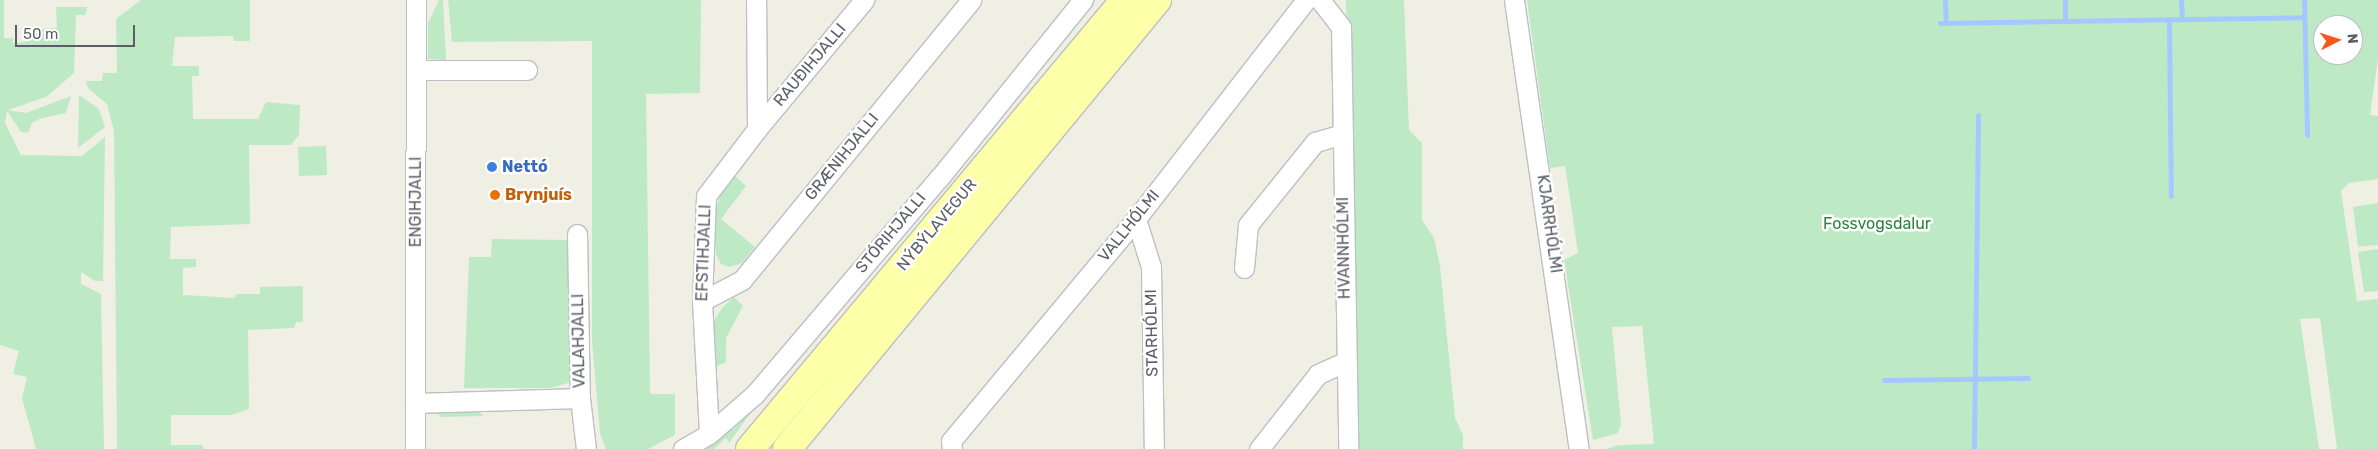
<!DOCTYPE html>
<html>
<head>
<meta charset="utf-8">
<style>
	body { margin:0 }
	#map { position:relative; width:2378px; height:449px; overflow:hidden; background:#f0efe3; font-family:Rubik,sans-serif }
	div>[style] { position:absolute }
	.green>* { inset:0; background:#bdeac5; transform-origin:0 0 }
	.stream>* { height:5px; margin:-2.5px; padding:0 2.5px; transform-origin:2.5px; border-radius:2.5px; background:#a4c8ff }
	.roads { filter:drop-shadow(1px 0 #bdbfc6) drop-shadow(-1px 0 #bdbfc6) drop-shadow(0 1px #bdbfc6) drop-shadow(0 -1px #bdbfc6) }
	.street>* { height:19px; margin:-9.5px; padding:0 9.5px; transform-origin:9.5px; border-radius:9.5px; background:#fff }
	.primary>* { height:28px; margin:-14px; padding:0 14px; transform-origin:14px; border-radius:14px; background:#feffa9 }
	.dots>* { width:14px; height:14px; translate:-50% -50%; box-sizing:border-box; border:2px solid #fff; border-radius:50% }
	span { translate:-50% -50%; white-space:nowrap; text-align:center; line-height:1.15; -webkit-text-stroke:5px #fff; paint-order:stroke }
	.street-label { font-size:16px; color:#5b5e66 }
	.shop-label { font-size:16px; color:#366cbe; font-weight:700 }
	.left { translate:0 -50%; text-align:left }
	.food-label { font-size:16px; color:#c56008; font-weight:700 }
	.park-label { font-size:16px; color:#2b853f }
	.north { position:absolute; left:2313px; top:15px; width:50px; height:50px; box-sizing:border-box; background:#fff; border:1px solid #bdbfc2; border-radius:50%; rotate:85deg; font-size:14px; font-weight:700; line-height:20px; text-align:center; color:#5b5e66 }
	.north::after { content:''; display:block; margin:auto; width:18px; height:22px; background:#fc551d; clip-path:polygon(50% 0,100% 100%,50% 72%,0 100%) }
	.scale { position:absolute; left:15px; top:25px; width:120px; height:22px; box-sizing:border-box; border:2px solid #5b5e66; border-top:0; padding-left:6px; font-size:15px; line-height:18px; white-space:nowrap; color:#5b5e66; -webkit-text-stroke:4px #fff; paint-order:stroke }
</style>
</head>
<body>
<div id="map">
	<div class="green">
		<i style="clip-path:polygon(0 0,4px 0,4px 38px,13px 38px,13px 43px,25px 42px,26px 30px,57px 28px,56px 7px,87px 7px,85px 15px,76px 15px,74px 73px,46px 97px,8px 110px,26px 113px,71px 96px,66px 113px,39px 119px,32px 123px,28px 133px,21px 132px,7px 111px,5px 123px,21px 155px,82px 156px,105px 137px,103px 281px,95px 281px,81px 272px,81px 284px,101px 294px,104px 449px,36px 449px,22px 398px,27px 377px,13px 374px,19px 351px,0 345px)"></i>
		<i style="clip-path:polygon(141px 0,250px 0,250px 41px,234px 41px,233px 36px,175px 37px,172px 66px,199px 66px,199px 76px,192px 76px,193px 119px,258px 119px,266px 102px,300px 105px,299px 135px,291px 145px,249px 145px,250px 224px,171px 227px,170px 259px,196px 259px,196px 267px,183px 268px,183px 295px,235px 298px,236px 294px,260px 294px,260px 287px,303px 286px,303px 322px,296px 322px,294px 328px,248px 330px,249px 409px,231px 415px,171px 415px,171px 445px,203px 445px,203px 449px,117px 449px,114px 131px,107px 104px,88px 88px,86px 81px,102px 81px,103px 73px,117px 73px,116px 19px)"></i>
		<i style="clip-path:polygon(439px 0,443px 0,446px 60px,428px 59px,428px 23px)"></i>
		<i style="clip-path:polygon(448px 0,701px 0,700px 93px,646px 94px,650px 394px,675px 394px,675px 435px,648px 449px,606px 449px,600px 434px,592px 341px,592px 41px,452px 42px)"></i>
		<i style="clip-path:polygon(1346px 0,1404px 0,1409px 130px,1422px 143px,1422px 220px,1434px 238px,1440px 266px,1455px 418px,1463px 435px,1463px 449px,1354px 449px)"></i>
		<i style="clip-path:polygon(evenodd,1527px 0,2378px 0,2378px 59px,2370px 115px,2378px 116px,2378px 179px,2349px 183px,2341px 191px,2357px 301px,2378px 299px,2378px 449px,2337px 449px,2320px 318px,2300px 319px,2319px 449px,1606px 449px,1619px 445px,1654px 444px,1642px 326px,1612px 327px,1621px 424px,1618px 433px,1593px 440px,1564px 260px,1578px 253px,1565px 166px,1550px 168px,1527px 0,2323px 25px,2353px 25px,2353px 55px,2323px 55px,2323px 25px)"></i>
		<i style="clip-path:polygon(79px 95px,99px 109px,105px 127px,78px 148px)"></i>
		<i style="left:326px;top:146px;width:29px;height:28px;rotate:88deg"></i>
		<i style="clip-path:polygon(733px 174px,746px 186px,721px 219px,755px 247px,742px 263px,730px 267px,721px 264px,716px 255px,715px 211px,725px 182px)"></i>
		<i style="clip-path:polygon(2378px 203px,2378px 245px,2358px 247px,2353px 207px)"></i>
		<i style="clip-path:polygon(492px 239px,570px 240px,571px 381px,568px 383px,550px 388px,464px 388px,469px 257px,491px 257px)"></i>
		<i style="clip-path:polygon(2378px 249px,2378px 291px,2364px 292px,2358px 252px)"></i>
		<i style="clip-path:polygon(734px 297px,743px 306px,726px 338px,726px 362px,714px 367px,711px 325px,723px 307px)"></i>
		<i style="clip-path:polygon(754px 408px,729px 443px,726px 438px,714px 449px,702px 449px,735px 428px)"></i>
		<i style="clip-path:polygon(440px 411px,479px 411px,483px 416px,439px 417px)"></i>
	</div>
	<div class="stream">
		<i style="left:1945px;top:0;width:23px;rotate:88deg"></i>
		<i style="left:2065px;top:0;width:21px;rotate:90deg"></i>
		<i style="left:2181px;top:0;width:19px;rotate:87deg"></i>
		<i style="left:2304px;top:0;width:135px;rotate:88.7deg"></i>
		<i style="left:2169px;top:19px;width:177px;rotate:89.4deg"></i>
		<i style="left:1940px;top:23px;width:364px;rotate:-0.9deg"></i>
		<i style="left:1884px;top:380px;width:144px;rotate:-0.8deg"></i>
		<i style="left:1974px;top:449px;width:334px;rotate:-89.3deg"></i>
	</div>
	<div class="roads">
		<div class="street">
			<i style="left:1320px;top:0;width:34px;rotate:52deg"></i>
			<i style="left:1341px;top:27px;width:422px;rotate:89deg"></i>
			<i style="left:1514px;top:0;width:454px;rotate:81.8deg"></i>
			<i style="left:416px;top:70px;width:111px"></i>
			<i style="left:757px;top:129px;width:168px;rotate:-50.3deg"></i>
			<i style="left:1136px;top:219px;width:50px;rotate:72.6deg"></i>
			<i style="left:1151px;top:267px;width:182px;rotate:89.1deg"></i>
			<i style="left:577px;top:234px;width:164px;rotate:89deg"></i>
			<i style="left:580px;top:398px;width:51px;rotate:83.3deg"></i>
			<i style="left:1244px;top:268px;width:43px;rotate:-84.7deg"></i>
			<i style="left:1248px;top:225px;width:107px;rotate:-51.1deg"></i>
			<i style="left:1315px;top:142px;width:29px;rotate:-16deg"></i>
			<i style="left:702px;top:301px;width:45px;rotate:-27.7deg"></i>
			<i style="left:742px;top:280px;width:362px;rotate:-50.7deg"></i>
			<i style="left:415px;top:403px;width:165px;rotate:-1.7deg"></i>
			<i style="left:709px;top:434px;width:133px;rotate:-93deg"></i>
			<i style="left:702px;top:301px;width:105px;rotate:-87.8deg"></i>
			<i style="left:706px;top:196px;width:84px;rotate:-52.7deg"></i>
			<i style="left:757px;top:129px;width:129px;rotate:-90.4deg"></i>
			<i style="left:415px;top:449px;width:449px;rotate:-89.9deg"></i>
			<i style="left:683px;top:449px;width:30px;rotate:-30deg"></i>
			<i style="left:709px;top:434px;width:61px;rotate:-41deg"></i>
			<i style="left:755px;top:394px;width:285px;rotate:-49.6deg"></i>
			<i style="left:940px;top:177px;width:228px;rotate:-51.1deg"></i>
			<i style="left:952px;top:449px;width:8px;rotate:-97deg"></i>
			<i style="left:951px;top:441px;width:289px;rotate:-50.2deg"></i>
			<i style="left:1136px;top:219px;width:277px;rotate:-52.2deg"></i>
			<i style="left:1259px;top:449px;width:95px;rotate:-51.8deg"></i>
			<i style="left:1318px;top:374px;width:30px;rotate:-24deg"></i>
		</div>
		<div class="primary">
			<i style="left:750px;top:449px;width:585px;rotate:-50.13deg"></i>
			<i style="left:787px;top:449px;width:582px;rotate:-50.51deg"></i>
		</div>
	</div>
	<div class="dots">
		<i style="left:492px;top:167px;background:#3f7fe0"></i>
		<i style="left:495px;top:195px;background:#e8710a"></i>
	</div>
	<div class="street-label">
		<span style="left:810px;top:65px;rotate:-50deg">RAUÐIHJALLI</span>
		<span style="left:842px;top:157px;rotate:-51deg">GRÆNIHJALLI</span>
		<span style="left:416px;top:202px;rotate:-90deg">ENGIHJALLI</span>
		<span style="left:1549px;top:224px;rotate:82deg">KJARRHÓLMI</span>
		<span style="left:937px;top:225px;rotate:-50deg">NÝBÝLAVEGUR</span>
		<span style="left:1129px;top:226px;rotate:-51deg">VALLHÓLMI</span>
		<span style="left:891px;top:233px;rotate:-50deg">STÓRIHJALLI</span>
		<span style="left:1344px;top:248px;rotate:-91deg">HVANNHÓLMI</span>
		<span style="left:704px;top:253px;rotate:-88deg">EFSTIHJALLI</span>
		<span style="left:1152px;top:333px;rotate:-91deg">STARHÓLMI</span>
		<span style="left:579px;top:341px;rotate:-91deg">VALAHJALLI</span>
	</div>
	<div class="shop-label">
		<span class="left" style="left:502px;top:167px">Nettó</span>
	</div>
	<div class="food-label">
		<span class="left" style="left:505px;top:195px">Brynjuís</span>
	</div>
	<div class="park-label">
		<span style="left:1877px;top:224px">Fossvogsdalur</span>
	</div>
	<div class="north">N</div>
	<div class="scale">50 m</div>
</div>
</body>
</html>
